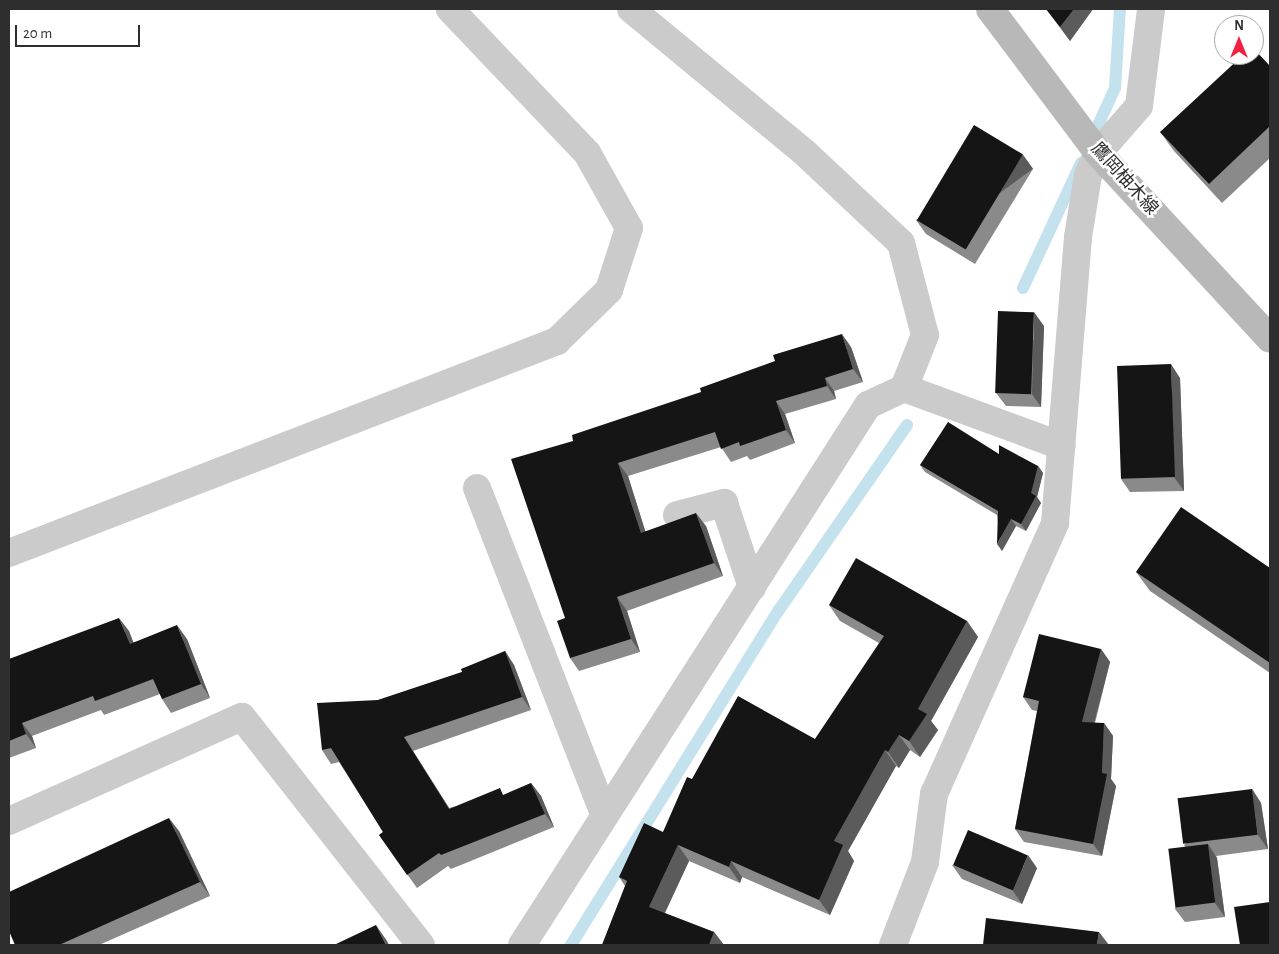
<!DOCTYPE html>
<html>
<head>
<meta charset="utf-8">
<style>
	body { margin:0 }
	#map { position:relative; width:1279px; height:954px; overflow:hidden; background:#fff; font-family:"Alegreya Sans","Noto Sans JP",sans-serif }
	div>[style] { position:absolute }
	.stream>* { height:12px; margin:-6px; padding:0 6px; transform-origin:6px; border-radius:6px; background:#c4e1ee }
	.minor>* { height:28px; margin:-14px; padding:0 14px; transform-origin:14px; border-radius:14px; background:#cbcbcb }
	.secondary>* { height:28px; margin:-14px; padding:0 14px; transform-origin:14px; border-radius:14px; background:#b8b8b8 }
	.wall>* { inset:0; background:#8a8a8a }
	.shaded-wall>* { inset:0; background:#5b5b5b; transform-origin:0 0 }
	.building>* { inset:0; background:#151515; transform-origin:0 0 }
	span { translate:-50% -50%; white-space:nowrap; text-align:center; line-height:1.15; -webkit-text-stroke:5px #fff; paint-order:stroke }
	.street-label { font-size:18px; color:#2e2e2e }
	.frame { position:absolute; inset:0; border:10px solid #2e2e2e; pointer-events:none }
	.north { position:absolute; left:1214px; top:15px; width:50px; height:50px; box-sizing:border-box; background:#fff; border:1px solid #ababab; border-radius:50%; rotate:0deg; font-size:14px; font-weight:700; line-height:20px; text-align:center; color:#2e2e2e }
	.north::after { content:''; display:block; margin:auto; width:18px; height:22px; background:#f42042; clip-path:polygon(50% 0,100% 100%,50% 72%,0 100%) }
	.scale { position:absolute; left:15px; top:25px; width:125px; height:22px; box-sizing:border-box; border:2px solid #2e2e2e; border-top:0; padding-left:6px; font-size:15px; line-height:18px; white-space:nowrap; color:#2e2e2e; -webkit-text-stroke:4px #fff; paint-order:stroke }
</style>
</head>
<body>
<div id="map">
	<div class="stream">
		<i style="left:1090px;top:143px;width:60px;rotate:-65.6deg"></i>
		<i style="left:1115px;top:88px;width:79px;rotate:-86.4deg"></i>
		<i style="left:1023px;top:288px;width:138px;rotate:-65.1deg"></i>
		<i style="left:571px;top:945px;width:394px;rotate:-58.2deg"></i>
		<i style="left:779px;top:610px;width:225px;rotate:-55.3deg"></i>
	</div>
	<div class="minor">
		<i style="left:631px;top:9px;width:224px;rotate:39.6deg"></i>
		<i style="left:804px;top:152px;width:133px;rotate:43.2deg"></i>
		<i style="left:901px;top:243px;width:95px;rotate:75.4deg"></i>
		<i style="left:925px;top:335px;width:57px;rotate:111.6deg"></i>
		<i style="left:477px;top:488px;width:349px;rotate:68.7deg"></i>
		<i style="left:677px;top:515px;width:49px;rotate:-14.3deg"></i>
		<i style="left:724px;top:503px;width:89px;rotate:71.6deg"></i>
		<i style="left:9px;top:553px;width:588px;rotate:-21.15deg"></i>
		<i style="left:557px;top:341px;width:73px;rotate:-44.4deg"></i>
		<i style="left:609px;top:290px;width:65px;rotate:-72.1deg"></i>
		<i style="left:629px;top:228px;width:86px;rotate:-119.2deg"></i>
		<i style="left:587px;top:153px;width:199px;rotate:-133.6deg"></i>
		<i style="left:9px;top:821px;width:255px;rotate:-24.1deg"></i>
		<i style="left:242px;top:717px;width:290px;rotate:51.9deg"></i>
		<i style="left:522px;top:945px;width:641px;rotate:-57.35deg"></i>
		<i style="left:868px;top:405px;width:40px;rotate:-25deg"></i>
		<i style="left:904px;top:388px;width:168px;rotate:20.2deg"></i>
		<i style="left:893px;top:945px;width:89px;rotate:-68.9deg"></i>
		<i style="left:925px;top:862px;width:69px;rotate:-82.5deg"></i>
		<i style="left:934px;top:794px;width:297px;rotate:-65.9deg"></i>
		<i style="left:1055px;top:523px;width:287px;rotate:-85.4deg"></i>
		<i style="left:1078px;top:237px;width:63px;rotate:-80.8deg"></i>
		<i style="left:1088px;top:175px;width:24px;rotate:-66deg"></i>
		<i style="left:1098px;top:153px;width:62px;rotate:-48.9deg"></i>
		<i style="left:1139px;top:106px;width:98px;rotate:-82.9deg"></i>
	</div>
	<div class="secondary">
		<i style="left:990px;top:9px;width:180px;rotate:53.1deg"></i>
		<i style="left:1098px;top:153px;width:253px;rotate:47.2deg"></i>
	</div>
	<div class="wall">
		<i style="clip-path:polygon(1046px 9px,1093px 9px,1070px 41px)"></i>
		<i style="clip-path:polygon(1270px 66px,1270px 158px,1222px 203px,1174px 151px,1160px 132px)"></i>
		<i style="clip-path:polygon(1023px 155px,1033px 169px,975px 264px,926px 234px,916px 220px)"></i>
		<i style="clip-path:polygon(1044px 326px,1041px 407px,1006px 406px,996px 393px)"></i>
		<i style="clip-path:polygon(851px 347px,863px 382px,834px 391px,836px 399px,785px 414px,795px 443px,750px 460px,747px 456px,731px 462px,721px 447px,628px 476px,645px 531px,706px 526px,723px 576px,627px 611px,640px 652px,579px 671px,570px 658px,565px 618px,573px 441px)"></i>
		<i style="clip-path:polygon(1180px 378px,1184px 491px,1130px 492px,1121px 479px)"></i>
		<i style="clip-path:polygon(999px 454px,1038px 466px,1043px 473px,1037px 497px,1041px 503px,1026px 531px,1016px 526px,1002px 551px,997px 515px,925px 472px,920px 465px)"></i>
		<i style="clip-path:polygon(1270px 568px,1270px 673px,1150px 591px,1136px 572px)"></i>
		<i style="clip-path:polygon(829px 605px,967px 621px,978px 637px,931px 721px,938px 730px,920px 757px,910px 750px,899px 768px,896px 766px,848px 851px,854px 861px,830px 915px,742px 877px,740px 883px,689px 861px,665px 913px,714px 932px,724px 945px,602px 945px,625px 886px,619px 877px,663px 832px,692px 779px,815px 739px,879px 643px,840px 621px)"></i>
		<i style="clip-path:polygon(129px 631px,133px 642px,187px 639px,210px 698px,171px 713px,162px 699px,160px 694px,104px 715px,101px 710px,32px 736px,36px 748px,9px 758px,9px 659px)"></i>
		<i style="clip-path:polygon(1101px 649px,1110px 662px,1095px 723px,1104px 723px,1113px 736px,1111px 779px,1116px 786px,1102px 856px,1024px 842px,1015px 829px,1037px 711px,1032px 710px,1023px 697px)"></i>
		<i style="clip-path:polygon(505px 651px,514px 665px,531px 710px,413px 751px,449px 808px,505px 795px,531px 783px,541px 796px,554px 827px,451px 869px,448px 866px,417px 888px,379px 835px,383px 832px,339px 762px,331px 764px,322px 750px,378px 700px,462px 672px)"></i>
		<i style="clip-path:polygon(1252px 789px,1261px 803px,1268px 849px,1216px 856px,1217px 858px,1225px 917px,1185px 922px,1175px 909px,1186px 848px,1184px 845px)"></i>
		<i style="clip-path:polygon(179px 831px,210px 896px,99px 945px,15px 945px)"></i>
		<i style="clip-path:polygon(952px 865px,1037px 868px,1022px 904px,962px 879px)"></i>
	</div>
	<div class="shaded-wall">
		<i style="clip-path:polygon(1074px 9px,1093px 9px,1070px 41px,1060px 27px)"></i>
		<i style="left:1023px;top:155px;width:17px;height:111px;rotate:54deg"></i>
		<i style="clip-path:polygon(1034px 312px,1044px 326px,1041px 407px,1032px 394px)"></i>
		<i style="clip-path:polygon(842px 334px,851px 347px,863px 382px,853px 369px)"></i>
		<i style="clip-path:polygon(1171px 364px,1180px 378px,1184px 491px,1174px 477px)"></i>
		<i style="clip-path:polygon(825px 378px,834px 391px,836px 399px,827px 386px)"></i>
		<i style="clip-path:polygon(776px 401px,785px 414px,795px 443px,786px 430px)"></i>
		<i style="clip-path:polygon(618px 463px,628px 476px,650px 546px,641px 533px)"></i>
		<i style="clip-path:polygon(1038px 466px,1043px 473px,1037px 497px,1041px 503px,1026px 531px,1021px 524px)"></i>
		<i style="clip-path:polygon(696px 513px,706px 526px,723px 576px,714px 563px)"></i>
		<i style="clip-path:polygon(1011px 519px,1016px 526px,1002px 551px,997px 544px)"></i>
		<i style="clip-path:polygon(617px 597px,627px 611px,640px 652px,631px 639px)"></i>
		<i style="clip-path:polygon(119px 618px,129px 631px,139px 657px,130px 644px)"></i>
		<i style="clip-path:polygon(967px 621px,978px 637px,931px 721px,938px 730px,920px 757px,909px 741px,918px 709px)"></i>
		<i style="clip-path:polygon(177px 625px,187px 639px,210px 698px,201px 684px)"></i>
		<i style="clip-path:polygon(1101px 649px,1110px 662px,1091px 735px,1082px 722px)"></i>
		<i style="clip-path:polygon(505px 651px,514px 665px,531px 710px,522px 697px)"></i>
		<i style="clip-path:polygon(22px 723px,32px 736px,36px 748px,26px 734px)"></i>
		<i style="clip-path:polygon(1104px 723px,1113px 736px,1111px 779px,1116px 786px,1102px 856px,1093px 844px,1102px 773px)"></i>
		<i style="clip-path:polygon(899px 735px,910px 750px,899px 768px,888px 752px)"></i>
		<i style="clip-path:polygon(404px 737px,413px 751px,458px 822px,449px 809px)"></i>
		<i style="clip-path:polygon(885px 750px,896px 766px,848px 851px,854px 861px,830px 915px,819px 900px,834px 841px)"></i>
		<i style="clip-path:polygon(531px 783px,541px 796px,554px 827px,545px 814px)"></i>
		<i style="clip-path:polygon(1252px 789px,1261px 803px,1268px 849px,1258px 835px)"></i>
		<i style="clip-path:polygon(169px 818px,179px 831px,210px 896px,200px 882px)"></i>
		<i style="clip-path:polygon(1208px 844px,1217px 858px,1225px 917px,1215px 903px)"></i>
		<i style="clip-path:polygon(678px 845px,689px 861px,660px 923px,649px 907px)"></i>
		<i style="clip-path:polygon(1028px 855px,1037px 868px,1022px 904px,1013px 891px)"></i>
		<i style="clip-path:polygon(731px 861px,742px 877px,740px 883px,729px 867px)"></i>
		<i style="clip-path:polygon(376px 925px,387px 941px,389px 945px,386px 945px)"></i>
		<i style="clip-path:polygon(714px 932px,724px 945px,709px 945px)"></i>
		<i style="clip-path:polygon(1099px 932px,1109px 945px,1097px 945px)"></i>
	</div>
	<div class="building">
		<i style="clip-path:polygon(1046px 9px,1074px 9px,1060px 27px)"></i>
		<i style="clip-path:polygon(1254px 49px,1270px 66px,1270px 126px,1209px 184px,1160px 132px,1243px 55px,1254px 55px)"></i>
		<i style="left:974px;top:125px;width:57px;height:111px;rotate:31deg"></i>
		<i style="left:998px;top:311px;width:36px;height:82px;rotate:2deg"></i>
		<i style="clip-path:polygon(842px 334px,853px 369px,825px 378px,827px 386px,776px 401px,786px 430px,740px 446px,739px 442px,721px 449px,715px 432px,618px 463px,641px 533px,696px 513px,714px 563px,617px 597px,631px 639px,570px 658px,557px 621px,565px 618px,511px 459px,573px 441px,572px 435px,701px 392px,700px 388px,775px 361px,773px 355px)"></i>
		<i style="left:1171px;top:364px;width:113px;height:54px;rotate:88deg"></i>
		<i style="clip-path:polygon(948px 422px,999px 454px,999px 445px,1038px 466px,1031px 493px,1036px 496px,1021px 524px,1011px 519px,997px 544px,998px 511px,920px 465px)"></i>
		<i style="clip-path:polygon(1181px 507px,1270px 568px,1270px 663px,1136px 572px)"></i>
		<i style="clip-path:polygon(856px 558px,967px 621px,918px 709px,927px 714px,909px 741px,899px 735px,888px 752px,885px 750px,834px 841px,843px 845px,819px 900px,731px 861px,729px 867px,678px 845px,649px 907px,714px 932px,709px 945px,602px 945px,627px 881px,619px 877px,644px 823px,663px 832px,687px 777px,692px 779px,738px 696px,815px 739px,884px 636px,829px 605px)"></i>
		<i style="clip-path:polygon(119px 618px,130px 644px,177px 625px,201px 684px,162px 699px,153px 679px,95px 701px,93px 696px,22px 723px,26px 734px,9px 741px,9px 659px)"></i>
		<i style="clip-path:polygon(1039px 634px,1101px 649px,1082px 722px,1104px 723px,1102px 773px,1107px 774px,1093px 844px,1015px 829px,1039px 701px,1023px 697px)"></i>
		<i style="clip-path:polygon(505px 651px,522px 697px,404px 737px,449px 809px,500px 788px,503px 795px,531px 783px,545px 814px,441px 855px,439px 853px,407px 875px,379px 835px,383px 832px,331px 748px,322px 750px,317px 703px,378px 700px,462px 672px,461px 669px)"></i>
		<i style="left:1252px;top:789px;width:46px;height:75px;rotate:83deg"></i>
		<i style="clip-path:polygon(169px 818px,200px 882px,59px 945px,15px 945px,9px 931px,9px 892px)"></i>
		<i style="left:968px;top:830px;width:65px;height:38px;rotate:23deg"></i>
		<i style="left:1208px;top:844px;width:59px;height:40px;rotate:83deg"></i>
		<i style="clip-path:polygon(1270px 902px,1270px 945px,1240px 945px,1234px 907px)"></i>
		<i style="clip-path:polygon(986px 918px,1099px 932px,1097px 945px,983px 945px)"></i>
		<i style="clip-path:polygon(376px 925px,386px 945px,334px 945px)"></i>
	</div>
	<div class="street-label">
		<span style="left:1124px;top:179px;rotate:48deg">鷹岡柚木線</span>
	</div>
	<div class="frame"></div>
	<div class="north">N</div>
	<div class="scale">20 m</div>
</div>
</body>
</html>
